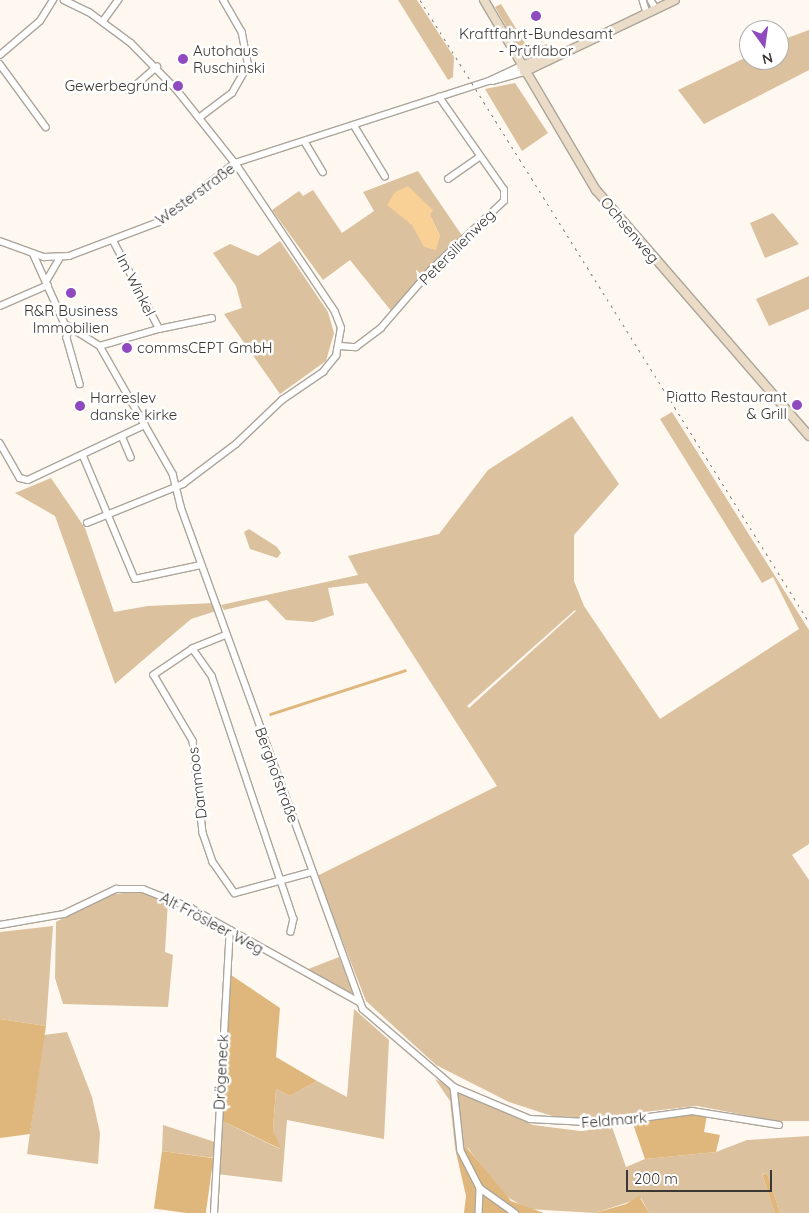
<!DOCTYPE html>
<html>
<head>
<meta charset="utf-8">
<style>
	body { margin:0 }
	#map { position:relative; width:809px; height:1213px; overflow:hidden; background:#fef8f0; font-family:Quicksand,sans-serif }
	div>[style] { position:absolute }
	.green>* { inset:0; background:#dbc19d }
	.forest>* { inset:0; background:#dfb77d; transform-origin:0 0 }
	.water>* { inset:0; background:#f9d095 }
	.roads { filter:drop-shadow(1px 0 #aca59b) drop-shadow(-1px 0 #aca59b) drop-shadow(0 1px #aca59b) drop-shadow(0 -1px #aca59b) }
	.minor>* { height:5.5px; margin:-2.75px; padding:0 2.75px; transform-origin:2.75px; border-radius:2.75px; background:#fff }
	.secondary>* { height:8px; margin:-4px; padding:0 4px; transform-origin:4px; border-radius:4px; background:#eadcc7 }
	.rail>* { height:1px; margin-top:-0.5px; transform-origin:0; background:repeating-linear-gradient(90deg,#817d78 0 2.5px,transparent 0 7.5px) }
	.dots>* { width:14px; height:14px; translate:-50% -50%; box-sizing:border-box; border:2px solid #fff; border-radius:50% }
	span { translate:-50% -50%; white-space:nowrap; text-align:center; line-height:1.15; -webkit-text-stroke:5px #fff; paint-order:stroke }
	.poi-label { font-size:15px; color:#3b3834 }
	.left { translate:0 -50%; text-align:left }
	.right { translate:-100% -50%; text-align:right }
	.street-label { font-size:15px; color:#3b3834 }
	.north { position:absolute; left:739px; top:20px; width:50px; height:50px; box-sizing:border-box; background:#fff; border:1px solid #b1afae; border-radius:50%; rotate:166deg; font-size:14px; font-weight:700; line-height:20px; text-align:center; color:#3b3834 }
	.north::after { content:''; display:block; margin:auto; width:18px; height:22px; background:#8e4abe; clip-path:polygon(50% 0,100% 100%,50% 72%,0 100%) }
	.scale { position:absolute; left:626px; top:1170px; width:146px; height:22px; box-sizing:border-box; border:2px solid #3b3834; border-top:0; padding-left:6px; font-size:15px; line-height:18px; white-space:nowrap; color:#3b3834; -webkit-text-stroke:4px #fff; paint-order:stroke }
</style>
</head>
<body>
<div id="map">
	<div class="green">
		<i style="clip-path:polygon(398px 0,417px 0,454px 57px,453px 77px,448px 80px)"></i>
		<i style="clip-path:polygon(501px 4px,525px 43px,535px 48px,547px 44px,548px 50px,523px 55px,495px 7px)"></i>
		<i style="clip-path:polygon(809px 30px,809px 70px,704px 124px,678px 90px,749px 56px,749px 60px,779px 60px,779px 41px)"></i>
		<i style="clip-path:polygon(515px 83px,548px 133px,522px 151px,485px 89px)"></i>
		<i style="clip-path:polygon(evenodd,418px 171px,463px 237px,392px 312px,350px 260px,323px 280px,272px 210px,299px 191px,303px 196px,313px 190px,342px 233px,374px 211px,363px 192px,418px 171px,429px 207px,430px 215px,440px 236px,409px 223px,429px 207px)"></i>
		<i style="clip-path:polygon(773px 213px,799px 244px,765px 258px,750px 223px)"></i>
		<i style="clip-path:polygon(280px 241px,328px 312px,334px 333px,326px 361px,280px 394px,224px 314px,242px 308px,236px 286px,213px 253px,230px 244px,258px 256px)"></i>
		<i style="clip-path:polygon(809px 276px,809px 309px,769px 326px,756px 299px)"></i>
		<i style="clip-path:polygon(evenodd,672px 412px,809px 630px,809px 844px,792px 855px,809px 880px,809px 1121px,776px 1121px,697px 1106px,591px 1118px,552px 1116px,509px 1102px,436px 1065px,366px 1001px,317px 876px,497px 786px,367px 583px,328px 588px,334px 615px,313px 622px,286px 620px,267px 600px,224px 610px,221px 605px,358px 575px,348px 556px,439px 534px,488px 470px,572px 416px,619px 484px,574px 535px,574px 581px,584px 606px,660px 719px,799px 629px,773px 577px,762px 583px,660px 419px,672px 412px,575px 610px,576px 611px,469px 708px,467px 706px,575px 610px)"></i>
		<i style="clip-path:polygon(51px 478px,85px 528px,114px 612px,148px 606px,214px 603px,216px 611px,191px 619px,115px 684px,55px 516px,15px 493px)"></i>
		<i style="clip-path:polygon(249px 529px,277px 547px,281px 553px,277px 558px,250px 549px,244px 532px)"></i>
		<i style="clip-path:polygon(139px 891px,168px 900px,165px 952px,173px 955px,168px 1007px,63px 1004px,55px 978px,56px 922px,107px 895px)"></i>
		<i style="clip-path:polygon(53px 926px,46px 1026px,0 1019px,0 932px)"></i>
		<i style="clip-path:polygon(339px 957px,353px 993px,353px 995px,306px 970px)"></i>
		<i style="clip-path:polygon(354px 1009px,389px 1040px,384px 1139px,287px 1120px,282px 1182px,217px 1174px,220px 1120px,280px 1149px,273px 1130px,276px 1089px,290px 1096px,317px 1081px,347px 1097px)"></i>
		<i style="clip-path:polygon(67px 1032px,92px 1097px,100px 1133px,98px 1164px,27px 1154px,44px 1035px)"></i>
		<i style="clip-path:polygon(435px 1079px,533px 1125px,580px 1131px,612px 1127px,626px 1167px,645px 1159px,716px 1152px,747px 1140px,809px 1136px,809px 1213px,780px 1213px,767px 1173px,762px 1174px,775px 1213px,649px 1213px,641px 1198px,595px 1213px,528px 1209px,502px 1194px,468px 1148px,455px 1148px,450px 1101px)"></i>
		<i style="clip-path:polygon(163px 1125px,215px 1142px,214px 1158px,162px 1151px)"></i>
	</div>
	<div class="forest">
		<i style="left:406px;top:669px;width:3px;height:144px;rotate:72deg"></i>
		<i style="clip-path:polygon(228px 973px,280px 1008px,276px 1057px,317px 1081px,290px 1096px,276px 1089px,273px 1130px,281px 1149px,220px 1120px)"></i>
		<i style="clip-path:polygon(0 1019px,46px 1026px,30px 1134px,0 1138px)"></i>
		<i style="clip-path:polygon(683px 1115px,707px 1115px,704px 1132px,720px 1135px,716px 1152px,645px 1159px,633px 1124px)"></i>
		<i style="clip-path:polygon(455px 1148px,467px 1148px,511px 1201px,544px 1213px,464px 1213px,466px 1196px)"></i>
		<i style="left:162px;top:1151px;width:52px;height:58px;rotate:8deg"></i>
		<i style="left:767px;top:1173px;width:42px;height:5px;rotate:72deg"></i>
		<i style="clip-path:polygon(639px 1196px,649px 1213px,595px 1213px,626px 1204px)"></i>
	</div>
	<div class="water">
		<i style="clip-path:polygon(408px 186px,433px 210px,430px 215px,440px 236px,436px 250px,424px 247px,412px 225px,387px 205px,395px 192px)"></i>
	</div>
	<div class="roads">
		<div class="minor">
			<i style="left:64px;top:0;width:28px;rotate:26deg"></i>
			<i style="left:89px;top:12px;width:52px;rotate:36.4deg"></i>
			<i style="left:131px;top:43px;width:66px;rotate:45.6deg"></i>
			<i style="left:177px;top:90px;width:93px;rotate:51.5deg"></i>
			<i style="left:643px;top:0;width:14px;rotate:73deg"></i>
			<i style="left:651px;top:0;width:10px;rotate:61deg"></i>
			<i style="left:103px;top:21px;width:26px;rotate:-54deg"></i>
			<i style="left:0;top:55px;width:52px;rotate:-40.4deg"></i>
			<i style="left:40px;top:21px;width:25px;rotate:-58deg"></i>
			<i style="left:0;top:64px;width:78px;rotate:53.9deg"></i>
			<i style="left:493px;top:81px;width:32px;rotate:-16deg"></i>
			<i style="left:129px;top:91px;width:37px;rotate:-41deg"></i>
			<i style="left:199px;top:118px;width:41px;rotate:-37.1deg"></i>
			<i style="left:232px;top:93px;width:32px;rotate:-60deg"></i>
			<i style="left:248px;top:65px;width:33px;rotate:-101deg"></i>
			<i style="left:242px;top:33px;width:38px;rotate:-120deg"></i>
			<i style="left:354px;top:125px;width:60px;rotate:58.7deg"></i>
			<i style="left:305px;top:142px;width:35px;rotate:59deg"></i>
			<i style="left:448px;top:179px;width:38px;rotate:-35deg"></i>
			<i style="left:0;top:241px;width:47px;rotate:20deg"></i>
			<i style="left:44px;top:257px;width:25px;rotate:-2deg"></i>
			<i style="left:69px;top:256px;width:96px;rotate:-20.7deg"></i>
			<i style="left:159px;top:222px;width:96px;rotate:-37.8deg"></i>
			<i style="left:235px;top:163px;width:267px;rotate:-17.9deg"></i>
			<i style="left:489px;top:81px;width:35px;rotate:-25deg"></i>
			<i style="left:33px;top:253px;width:78px;rotate:65.7deg"></i>
			<i style="left:65px;top:324px;width:41px;rotate:32.2deg"></i>
			<i style="left:100px;top:346px;width:147px;rotate:60.3deg"></i>
			<i style="left:173px;top:474px;width:34px;rotate:76deg"></i>
			<i style="left:181px;top:507px;width:534px;rotate:70.07deg"></i>
			<i style="left:363px;top:1009px;width:120px;rotate:40.6deg"></i>
			<i style="left:454px;top:1087px;width:82px;rotate:22.8deg"></i>
			<i style="left:530px;top:1119px;width:76px;rotate:3deg"></i>
			<i style="left:606px;top:1123px;width:87px;rotate:-7.9deg"></i>
			<i style="left:692px;top:1111px;width:88px;rotate:9.1deg"></i>
			<i style="left:47px;top:280px;width:24px;rotate:-60deg"></i>
			<i style="left:0;top:306px;width:52px;rotate:-23.6deg"></i>
			<i style="left:69px;top:329px;width:9px;rotate:103deg"></i>
			<i style="left:67px;top:338px;width:48px;rotate:74.2deg"></i>
			<i style="left:159px;top:329px;width:54px;rotate:-11.7deg"></i>
			<i style="left:100px;top:346px;width:61px;rotate:-16.1deg"></i>
			<i style="left:159px;top:329px;width:99px;rotate:-117.6deg"></i>
			<i style="left:340px;top:346px;width:16px;rotate:4deg"></i>
			<i style="left:356px;top:347px;width:31px;rotate:-37deg"></i>
			<i style="left:381px;top:328px;width:77px;rotate:-49.2deg"></i>
			<i style="left:431px;top:270px;width:100px;rotate:-43.4deg"></i>
			<i style="left:504px;top:201px;width:11px;rotate:-90deg"></i>
			<i style="left:504px;top:190px;width:113px;rotate:-125deg"></i>
			<i style="left:122px;top:436px;width:23px;rotate:67deg"></i>
			<i style="left:0;top:443px;width:40px;rotate:60.3deg"></i>
			<i style="left:20px;top:478px;width:8px;rotate:14deg"></i>
			<i style="left:28px;top:480px;width:129px;rotate:-25.2deg"></i>
			<i style="left:83px;top:455px;width:134px;rotate:67.2deg"></i>
			<i style="left:135px;top:579px;width:67px;rotate:-12deg"></i>
			<i style="left:87px;top:523px;width:104px;rotate:-22.1deg"></i>
			<i style="left:183px;top:484px;width:66px;rotate:-37deg"></i>
			<i style="left:236px;top:444px;width:64px;rotate:-43.7deg"></i>
			<i style="left:282px;top:400px;width:50px;rotate:-34.3deg"></i>
			<i style="left:323px;top:372px;width:21px;rotate:-51deg"></i>
			<i style="left:336px;top:356px;width:28px;rotate:-80deg"></i>
			<i style="left:341px;top:328px;width:17px;rotate:-111deg"></i>
			<i style="left:335px;top:312px;width:179px;rotate:-123.9deg"></i>
			<i style="left:227px;top:635px;width:37px;rotate:158deg"></i>
			<i style="left:193px;top:649px;width:47px;rotate:146.3deg"></i>
			<i style="left:154px;top:675px;width:77px;rotate:59.4deg"></i>
			<i style="left:193px;top:741px;width:93px;rotate:83.8deg"></i>
			<i style="left:203px;top:833px;width:31px;rotate:71deg"></i>
			<i style="left:213px;top:862px;width:38px;rotate:55deg"></i>
			<i style="left:235px;top:893px;width:80px;rotate:-15.3deg"></i>
			<i style="left:193px;top:649px;width:33px;rotate:55deg"></i>
			<i style="left:212px;top:676px;width:256px;rotate:71.4deg"></i>
			<i style="left:294px;top:919px;width:13px;rotate:103deg"></i>
			<i style="left:0;top:925px;width:65px;rotate:-9.8deg"></i>
			<i style="left:64px;top:914px;width:58px;rotate:-25.7deg"></i>
			<i style="left:116px;top:889px;width:27px"></i>
			<i style="left:143px;top:889px;width:52px;rotate:21.6deg"></i>
			<i style="left:191px;top:908px;width:193px;rotate:29.2deg"></i>
			<i style="left:454px;top:1087px;width:64px;rotate:83.8deg"></i>
			<i style="left:461px;top:1151px;width:42px;rotate:62.8deg"></i>
			<i style="left:480px;top:1188px;width:25px;rotate:92deg"></i>
			<i style="left:480px;top:1188px;width:43px;rotate:35.5deg"></i>
			<i style="left:214px;top:1213px;width:283px;rotate:-86.8deg"></i>
		</div>
		<div class="secondary">
			<i style="left:484px;top:0;width:221px;rotate:59.5deg"></i>
			<i style="left:596px;top:190px;width:325px;rotate:49.1deg"></i>
			<i style="left:521px;top:66px;width:29px;rotate:-20deg"></i>
			<i style="left:524px;top:72px;width:167px;rotate:-25.5deg"></i>
		</div>
	</div>
	<div class="rail">
		<i style="left:420px;top:0;width:734px;rotate:57.98deg"></i>
	</div>
	<div class="dots">
		<i style="left:536px;top:16px;background:#8e4abe"></i>
		<i style="left:183px;top:59px;background:#8e4abe"></i>
		<i style="left:178px;top:86px;background:#8e4abe"></i>
		<i style="left:71px;top:293px;background:#8e4abe"></i>
		<i style="left:127px;top:348px;background:#8e4abe"></i>
		<i style="left:797px;top:405px;background:#8e4abe"></i>
		<i style="left:80px;top:406px;background:#8e4abe"></i>
	</div>
	<div class="poi-label">
		<span style="left:536px;top:42px">Kraftfahrt-Bundesamt<br>- Prüflabor</span>
		<span class="left" style="left:193px;top:59px">Autohaus<br>Ruschinski</span>
		<span class="right" style="left:168px;top:86px">Gewerbegrund</span>
		<span style="left:71px;top:319px">R&amp;R Business<br>Immobilien</span>
		<span class="left" style="left:137px;top:348px">commsCEPT GmbH</span>
		<span class="right" style="left:787px;top:405px">Piatto Restaurant<br>&amp; Grill</span>
		<span class="left" style="left:90px;top:406px">Harreslev<br>danske kirke</span>
	</div>
	<div class="street-label">
		<span style="left:195px;top:194px;rotate:-36deg">Westerstraße</span>
		<span style="left:630px;top:230px;rotate:50deg">Ochsenweg</span>
		<span style="left:457px;top:247px;rotate:-45deg">Petersilienweg</span>
		<span style="left:136px;top:285px;rotate:63deg">Im Winkel</span>
		<span style="left:277px;top:775px;rotate:70deg">Berghofstraße</span>
		<span style="left:197px;top:783px;rotate:-97deg">Dammoos</span>
		<span style="left:212px;top:923px;rotate:28deg">Alt Frösleer Weg</span>
		<span style="left:221px;top:1072px;rotate:-87deg">Drögeneck</span>
		<span style="left:614px;top:1120px;rotate:-5deg">Feldmark</span>
	</div>
	<div class="north">N</div>
	<div class="scale">200 m</div>
</div>
</body>
</html>
